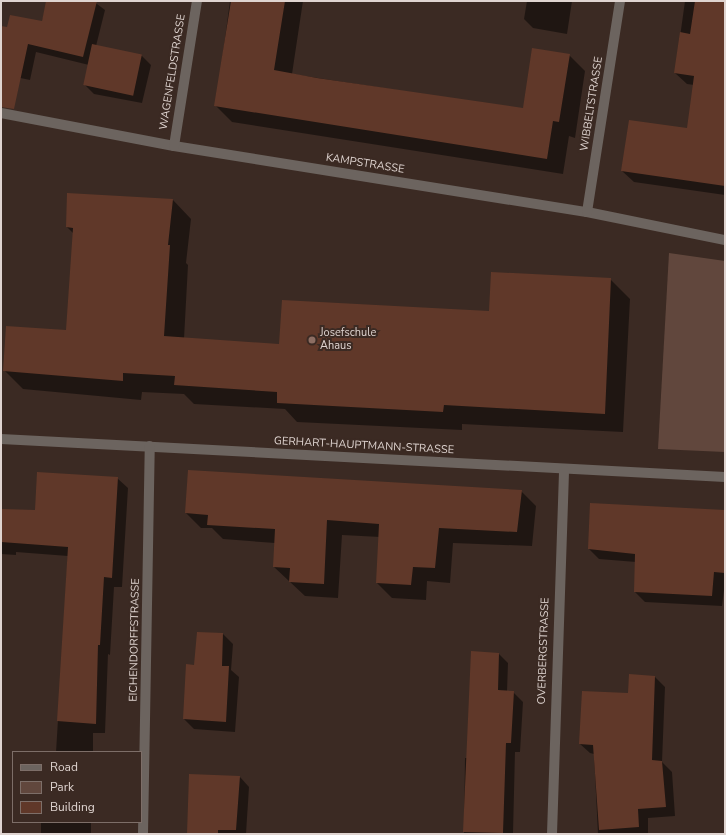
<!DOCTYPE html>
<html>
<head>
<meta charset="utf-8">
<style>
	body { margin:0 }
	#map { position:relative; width:726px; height:835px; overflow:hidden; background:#3b2a23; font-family:"Nunito Sans",sans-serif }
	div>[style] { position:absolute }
	.green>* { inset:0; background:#61473d }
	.shadow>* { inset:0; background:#0007; transform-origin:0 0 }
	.building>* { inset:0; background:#603829; transform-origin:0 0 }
	.minor>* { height:10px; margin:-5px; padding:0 5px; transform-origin:5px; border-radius:5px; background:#6c645f }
	.dots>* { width:11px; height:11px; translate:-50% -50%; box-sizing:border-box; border:2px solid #3b2a23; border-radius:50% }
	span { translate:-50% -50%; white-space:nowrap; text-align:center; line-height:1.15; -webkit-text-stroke:4px #3b2a23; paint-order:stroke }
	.street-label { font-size:11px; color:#dfd4d0 }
	.poi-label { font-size:11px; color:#dfd4d0 }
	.left { translate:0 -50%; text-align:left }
	.frame { position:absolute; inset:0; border:2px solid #dfd4d0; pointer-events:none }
	.legend { position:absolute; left:12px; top:751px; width:130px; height:72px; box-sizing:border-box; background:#3b2a23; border:1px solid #7d6e68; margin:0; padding:5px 7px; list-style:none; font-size:12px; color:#dfd4d0 }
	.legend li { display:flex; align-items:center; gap:8px; height:20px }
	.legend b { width:20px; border:1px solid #7d6e68 }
</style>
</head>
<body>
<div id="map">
	<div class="green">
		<i style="clip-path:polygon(669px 253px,725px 261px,725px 452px,658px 449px)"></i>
	</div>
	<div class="shadow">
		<i style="clip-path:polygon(47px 1px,93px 1px,105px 10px,96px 46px,142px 56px,151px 65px,142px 103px,94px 94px,85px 85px,89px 65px,36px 52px,30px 80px,1px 74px,1px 27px,8px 29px,42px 22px)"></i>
		<i style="clip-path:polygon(230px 1px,303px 1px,292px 74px,524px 110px,569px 55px,585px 71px,575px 138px,569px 136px,563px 174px,232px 122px,216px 106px)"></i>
		<i style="clip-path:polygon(527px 1px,572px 1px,567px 34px,533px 28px,524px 19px)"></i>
		<i style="clip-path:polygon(685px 1px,725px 1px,725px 195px,634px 182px,622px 171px,688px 129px,694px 85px,687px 84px,675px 73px)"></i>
		<i style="clip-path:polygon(173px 200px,191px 219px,186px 263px,188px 265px,184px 339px,280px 345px,490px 312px,492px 273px,611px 280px,630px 299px,623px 432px,462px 424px,462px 430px,297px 422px,285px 409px,194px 404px,184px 394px,142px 392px,141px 400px,23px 389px,4px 370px,67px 331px,74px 234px,67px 227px)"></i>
		<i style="clip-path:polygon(117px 478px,128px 488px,122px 587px,114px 587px,110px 655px,108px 654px,105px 733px,93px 733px,93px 752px,56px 752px,68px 556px,16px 552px,16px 555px,1px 554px,1px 510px,36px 511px)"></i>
		<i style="clip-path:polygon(521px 491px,536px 506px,532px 546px,453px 543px,450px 583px,427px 581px,426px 600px,392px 598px,377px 583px,380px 537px,342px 535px,338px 598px,305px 596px,274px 567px,275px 543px,223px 539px,212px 528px,201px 528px,186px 513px)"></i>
		<i style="clip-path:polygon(725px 511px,725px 582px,722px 606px,645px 602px,635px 592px,636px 562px,599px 559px,589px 549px)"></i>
		<i style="clip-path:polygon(223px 634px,233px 644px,231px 670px,239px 677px,235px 732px,194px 729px,184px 719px,187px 665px,195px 666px)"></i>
		<i style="clip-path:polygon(499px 654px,508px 663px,507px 692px,513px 692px,523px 702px,520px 752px,515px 752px,513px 834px,464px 834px,465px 758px,469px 758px)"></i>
		<i style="clip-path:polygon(655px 677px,665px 687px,662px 762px,672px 772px,675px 816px,648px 818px,648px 834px,598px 834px,594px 754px,590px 753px,580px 744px,629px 694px)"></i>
		<i style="clip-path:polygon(240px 777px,249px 787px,246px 834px,188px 834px)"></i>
		<i style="left:41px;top:822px;width:50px;height:12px"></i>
	</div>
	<div class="building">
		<i style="clip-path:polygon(46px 1px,97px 1px,83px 57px,28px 44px,14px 109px,1px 107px,1px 26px,7px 27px,10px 15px,42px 21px)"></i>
		<i style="clip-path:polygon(231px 1px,285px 1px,274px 70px,317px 78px,523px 108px,532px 48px,570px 54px,559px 122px,553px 121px,547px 159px,214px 106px)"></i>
		<i style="clip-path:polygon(695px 1px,725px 1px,725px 186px,621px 171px,629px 120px,687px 128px,694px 76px,674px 73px,680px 32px,690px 34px)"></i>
		<i style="left:92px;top:44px;width:51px;height:42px;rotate:12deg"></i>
		<i style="clip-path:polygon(67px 193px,173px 199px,168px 245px,170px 245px,164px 336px,279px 344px,282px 300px,489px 311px,491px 272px,611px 278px,605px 414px,444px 405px,443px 412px,277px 403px,277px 392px,174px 385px,175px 376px,123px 373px,123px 381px,3px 371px,6px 326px,66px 330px,73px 228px,66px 227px)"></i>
		<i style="clip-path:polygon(188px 470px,522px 490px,517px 532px,439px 528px,435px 568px,413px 567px,411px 585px,376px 583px,379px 524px,327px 520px,324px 584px,289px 582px,290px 568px,273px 567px,275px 529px,207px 525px,208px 515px,185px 513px)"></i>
		<i style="clip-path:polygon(37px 472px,118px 477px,112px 578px,104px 577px,100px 645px,98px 645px,96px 724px,57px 721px,68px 547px,1px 542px,1px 509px,35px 510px)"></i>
		<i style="clip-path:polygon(590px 503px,725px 510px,725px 573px,714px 572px,712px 596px,634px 592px,635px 554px,588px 549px)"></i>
		<i style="clip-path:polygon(197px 632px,223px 633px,222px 666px,229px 666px,226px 722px,183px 719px,186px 664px,194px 665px)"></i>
		<i style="clip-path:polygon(471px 651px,499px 653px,498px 690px,514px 691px,511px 743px,506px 743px,503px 833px,463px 832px)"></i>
		<i style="clip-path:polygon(629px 674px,655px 676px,652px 760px,662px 761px,666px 807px,638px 809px,639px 827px,599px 830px,593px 745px,579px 744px,582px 691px,628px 693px)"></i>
		<i style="clip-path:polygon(189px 774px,240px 776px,236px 830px,218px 830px,218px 834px,187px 834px)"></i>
	</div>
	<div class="minor">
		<i style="left:1px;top:113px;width:176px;rotate:10.8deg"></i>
		<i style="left:174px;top:146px;width:418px;rotate:9.1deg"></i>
		<i style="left:587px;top:212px;width:141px;rotate:11.5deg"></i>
		<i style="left:174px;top:146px;width:147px;rotate:-81deg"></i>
		<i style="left:587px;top:212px;width:214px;rotate:-81.1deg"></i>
		<i style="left:1px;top:439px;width:725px;rotate:3deg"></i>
		<i style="left:143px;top:834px;width:388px;rotate:-89deg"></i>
		<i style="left:552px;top:834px;width:364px;rotate:-88.1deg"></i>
	</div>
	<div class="dots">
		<i style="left:312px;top:340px;background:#8d6e63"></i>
	</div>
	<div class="street-label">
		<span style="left:173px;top:72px;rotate:-81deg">WAGENFELDSTRASSE</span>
		<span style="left:592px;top:104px;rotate:-81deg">WIBBELTSTRASSE</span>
		<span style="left:365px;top:164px;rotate:9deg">KAMPSTRASSE</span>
		<span style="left:364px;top:446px;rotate:3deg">GERHART-HAUPTMANN-STRASSE</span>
		<span style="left:135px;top:640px;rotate:-89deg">EICHENDORFFSTRASSE</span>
		<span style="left:544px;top:651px;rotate:-88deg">OVERBERGSTRASSE</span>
	</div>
	<div class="poi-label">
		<span class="left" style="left:320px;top:340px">Josefschule<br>Ahaus</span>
	</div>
	<div class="frame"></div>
	<ul class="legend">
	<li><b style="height:5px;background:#6c645f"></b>Road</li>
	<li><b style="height:11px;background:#61473d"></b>Park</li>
	<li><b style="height:11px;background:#603829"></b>Building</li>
	</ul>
</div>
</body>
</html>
